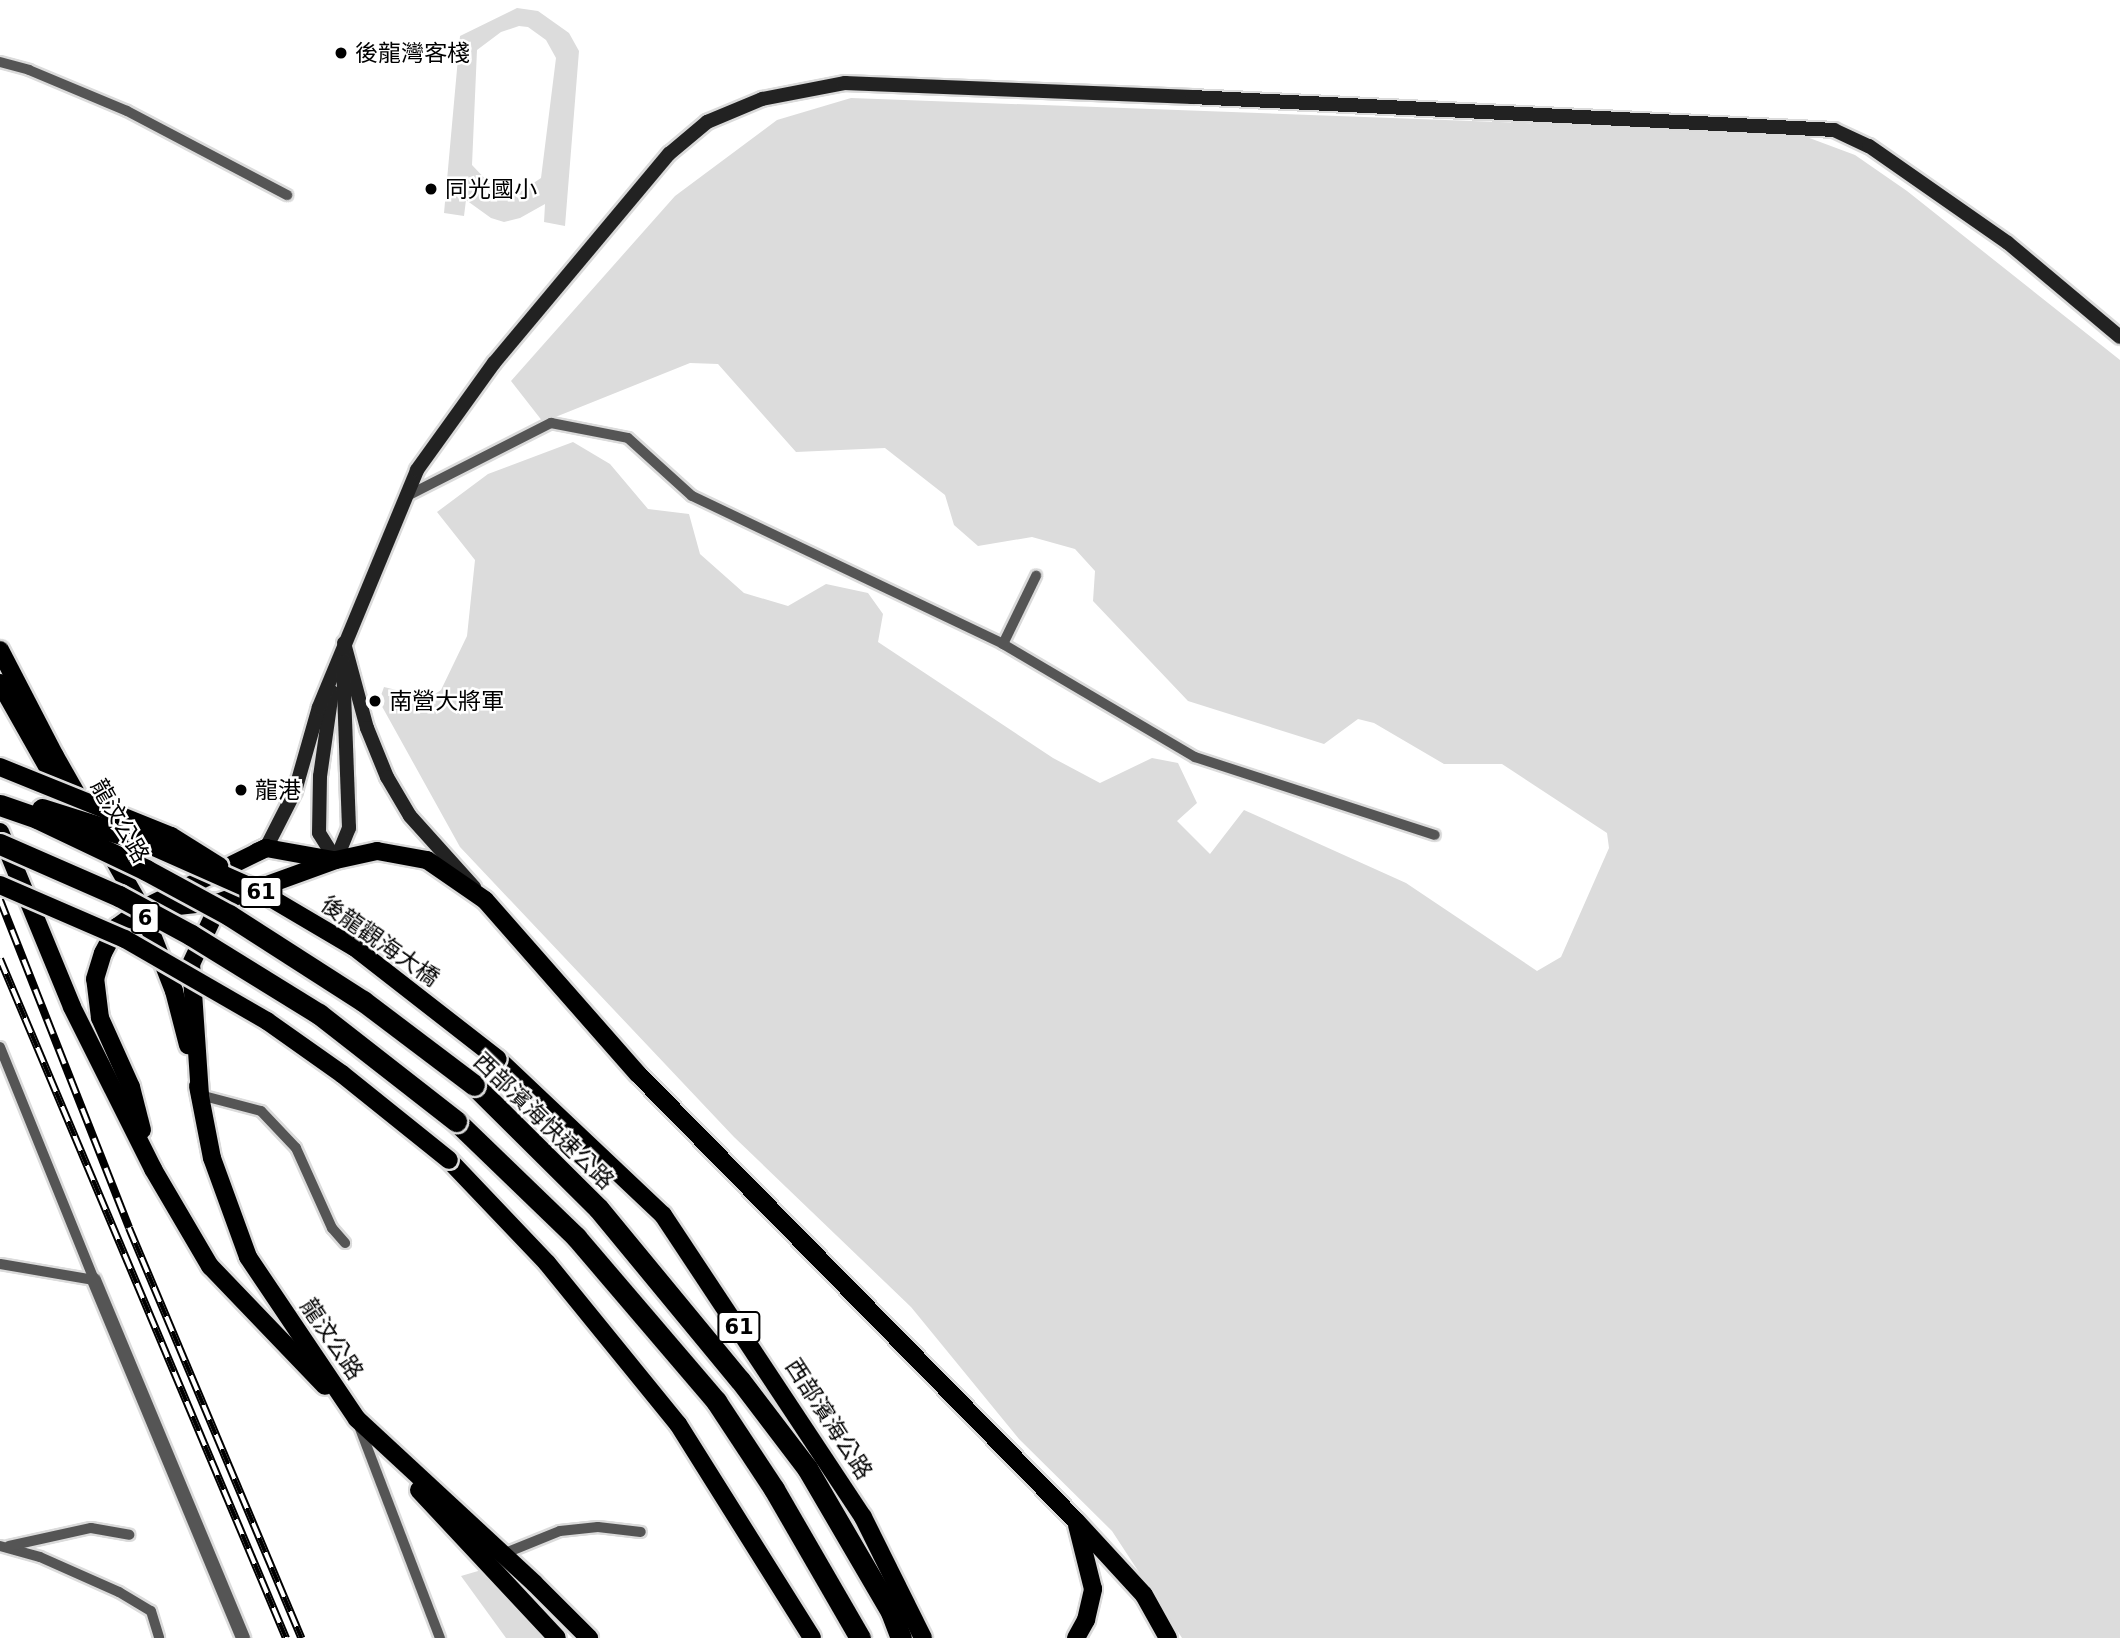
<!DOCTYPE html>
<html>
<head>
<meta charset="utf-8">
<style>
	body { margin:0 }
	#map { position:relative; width:2120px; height:1638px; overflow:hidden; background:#fff; font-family:"DejaVu Sans","Noto Sans TC",sans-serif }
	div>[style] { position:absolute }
	.green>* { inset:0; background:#dcdcdc }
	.roads { filter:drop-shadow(2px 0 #dbdbdb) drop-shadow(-2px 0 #dbdbdb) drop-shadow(0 2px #dbdbdb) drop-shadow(0 -2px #dbdbdb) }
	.lane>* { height:10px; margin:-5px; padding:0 5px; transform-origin:5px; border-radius:5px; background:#555 }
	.street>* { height:14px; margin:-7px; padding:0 7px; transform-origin:7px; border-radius:7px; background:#555 }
	.secondary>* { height:14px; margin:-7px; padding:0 7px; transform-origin:7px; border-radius:7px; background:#222 }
	.primary>* { height:18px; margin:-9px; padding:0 9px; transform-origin:9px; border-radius:9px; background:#000 }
	.highway>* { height:21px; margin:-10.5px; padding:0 10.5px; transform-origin:10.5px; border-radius:10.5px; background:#000 }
	.rail>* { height:8px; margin-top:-4px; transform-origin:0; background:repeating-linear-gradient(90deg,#fff 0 16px,#000 0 32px); box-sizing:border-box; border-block:2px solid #000 }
	.bridges { filter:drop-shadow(2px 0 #dbdbdb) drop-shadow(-2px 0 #dbdbdb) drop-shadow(0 2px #dbdbdb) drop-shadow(0 -2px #dbdbdb) }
	.primary-bridge>* { height:18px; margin:-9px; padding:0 9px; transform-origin:9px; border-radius:9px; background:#000 }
	.highway-bridge>* { height:21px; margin:-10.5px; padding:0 10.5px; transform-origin:10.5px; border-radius:10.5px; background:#000 }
	.dots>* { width:19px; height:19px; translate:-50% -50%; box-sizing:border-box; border:4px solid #fff; border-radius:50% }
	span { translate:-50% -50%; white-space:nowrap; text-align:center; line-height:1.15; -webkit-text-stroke:5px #fff; paint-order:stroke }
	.shield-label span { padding:2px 5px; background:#fff; border:2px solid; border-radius:5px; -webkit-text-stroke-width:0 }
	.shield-label { font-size:21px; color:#000; font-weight:700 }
	.poi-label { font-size:23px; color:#000 }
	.left { translate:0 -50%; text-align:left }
	.street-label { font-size:23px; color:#000 }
</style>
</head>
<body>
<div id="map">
	<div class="green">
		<i style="clip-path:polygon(evenodd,517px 8px,538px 11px,569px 33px,579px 51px,565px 226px,544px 222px,545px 204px,520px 218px,504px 222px,491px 218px,466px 200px,464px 216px,444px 213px,460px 36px,517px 8px,519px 26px,528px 27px,546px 40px,556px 58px,541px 178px,520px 192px,510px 194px,490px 184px,472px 165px,477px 50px,501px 32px,519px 26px)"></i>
		<i style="clip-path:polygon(851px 98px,1796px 133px,1855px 155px,1907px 191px,2120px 360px,2120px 1638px,1182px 1638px,1112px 1531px,1019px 1439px,911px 1307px,734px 1137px,460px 847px,379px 701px,384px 687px,429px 698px,441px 690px,467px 636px,475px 560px,437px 512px,488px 474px,573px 442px,610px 464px,648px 509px,689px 514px,700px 554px,744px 593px,788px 606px,826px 584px,868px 593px,883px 614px,878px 642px,1053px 758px,1100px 783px,1152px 758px,1178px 763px,1197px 803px,1177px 821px,1210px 854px,1244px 810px,1406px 883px,1537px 971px,1561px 957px,1609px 848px,1607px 833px,1502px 764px,1444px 764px,1374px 723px,1358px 719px,1324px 744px,1188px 701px,1093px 601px,1095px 571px,1075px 549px,1032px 537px,978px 546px,954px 525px,945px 495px,885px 448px,796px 452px,718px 364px,690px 363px,543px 422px,511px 381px,675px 196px,777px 120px)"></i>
		<i style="clip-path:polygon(485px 1569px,552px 1638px,506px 1638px,461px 1576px)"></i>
	</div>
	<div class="roads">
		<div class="lane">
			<i style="left:0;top:62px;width:30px;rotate:15deg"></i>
			<i style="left:29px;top:70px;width:106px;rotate:22.7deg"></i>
			<i style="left:127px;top:111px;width:181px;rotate:27.7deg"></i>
			<i style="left:405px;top:497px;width:164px;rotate:-26.9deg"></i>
			<i style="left:551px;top:423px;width:78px;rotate:11deg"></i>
			<i style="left:628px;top:438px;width:86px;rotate:42.2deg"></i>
			<i style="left:692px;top:496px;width:344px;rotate:25.4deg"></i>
			<i style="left:1003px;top:644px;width:223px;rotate:30.5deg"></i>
			<i style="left:1195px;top:757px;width:252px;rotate:18deg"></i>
			<i style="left:1003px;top:644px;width:76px;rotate:-64.1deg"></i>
			<i style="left:0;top:1047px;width:251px;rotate:68deg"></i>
			<i style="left:94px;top:1280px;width:95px;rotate:-170.3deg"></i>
			<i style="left:200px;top:1095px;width:63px;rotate:14.7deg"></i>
			<i style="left:261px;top:1111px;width:51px;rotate:46.6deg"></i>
			<i style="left:296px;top:1148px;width:88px;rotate:65.8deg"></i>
			<i style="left:332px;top:1228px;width:20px;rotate:49deg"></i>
			<i style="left:359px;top:1426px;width:227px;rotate:69.1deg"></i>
			<i style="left:0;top:1546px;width:41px;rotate:15.4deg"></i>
			<i style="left:40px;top:1557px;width:86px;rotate:23.9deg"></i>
			<i style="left:119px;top:1592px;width:37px;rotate:31deg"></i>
			<i style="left:151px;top:1611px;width:28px;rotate:73deg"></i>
			<i style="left:9px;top:1546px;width:84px;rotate:-12.4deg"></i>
			<i style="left:91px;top:1528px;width:39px;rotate:10deg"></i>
			<i style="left:503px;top:1554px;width:61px;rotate:-22deg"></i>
			<i style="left:560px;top:1531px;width:38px;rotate:-6deg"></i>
			<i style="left:598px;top:1527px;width:43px;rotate:6.6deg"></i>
		</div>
		<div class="street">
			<i style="left:94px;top:1280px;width:388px;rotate:67.4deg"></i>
		</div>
		<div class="secondary">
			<i style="left:344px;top:643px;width:88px;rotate:74.9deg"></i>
			<i style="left:367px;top:728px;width:53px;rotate:67.8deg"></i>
			<i style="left:387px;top:777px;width:45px;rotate:59.5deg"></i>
			<i style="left:410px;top:816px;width:96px;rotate:48deg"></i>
			<i style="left:332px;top:692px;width:85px;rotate:98.1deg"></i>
			<i style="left:320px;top:776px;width:57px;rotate:91deg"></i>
			<i style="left:319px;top:833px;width:32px;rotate:58deg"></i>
			<i style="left:266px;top:848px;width:64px;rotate:-63deg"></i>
			<i style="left:295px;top:791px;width:87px;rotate:-74.1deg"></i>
			<i style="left:319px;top:707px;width:256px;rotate:-67.5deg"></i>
			<i style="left:417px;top:470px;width:132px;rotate:-54.3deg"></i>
			<i style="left:494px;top:363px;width:273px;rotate:-50.1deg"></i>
			<i style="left:669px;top:154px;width:50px;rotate:-40.1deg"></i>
			<i style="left:707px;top:122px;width:60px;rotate:-22.7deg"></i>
			<i style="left:762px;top:99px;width:85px;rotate:-10.9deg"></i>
			<i style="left:845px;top:83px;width:347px;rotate:2.3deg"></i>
			<i style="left:1192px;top:97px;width:643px;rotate:2.94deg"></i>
			<i style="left:1834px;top:130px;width:38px;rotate:25deg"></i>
			<i style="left:1869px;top:146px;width:169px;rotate:34.9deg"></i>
			<i style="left:2008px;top:243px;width:146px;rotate:40deg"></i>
			<i style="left:336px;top:860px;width:35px;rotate:-68deg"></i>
			<i style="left:349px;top:828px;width:166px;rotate:-92.1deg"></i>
		</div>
		<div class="primary">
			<i style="left:0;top:650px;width:119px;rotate:62.6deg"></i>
			<i style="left:55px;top:756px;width:176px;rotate:60.4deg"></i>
			<i style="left:142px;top:909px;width:88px;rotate:68.7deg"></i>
			<i style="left:174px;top:991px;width:56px;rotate:75.5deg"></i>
			<i style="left:0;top:683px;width:106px;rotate:60.5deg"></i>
			<i style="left:0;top:832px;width:189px;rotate:67.6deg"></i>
			<i style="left:72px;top:1007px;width:181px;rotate:63.4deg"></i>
			<i style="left:153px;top:1169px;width:113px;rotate:59.6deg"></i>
			<i style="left:210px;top:1266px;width:166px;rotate:46.2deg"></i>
			<i style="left:257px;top:852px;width:10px;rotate:-24deg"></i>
			<i style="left:266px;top:848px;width:67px;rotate:10.3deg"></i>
			<i style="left:151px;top:909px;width:63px;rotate:-6.3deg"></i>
			<i style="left:498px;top:1059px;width:227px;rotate:43.4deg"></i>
			<i style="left:663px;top:1215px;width:362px;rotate:56.5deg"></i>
			<i style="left:863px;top:1517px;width:135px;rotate:63.6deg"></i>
			<i style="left:198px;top:1086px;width:73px;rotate:79deg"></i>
			<i style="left:212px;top:1158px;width:105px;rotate:70deg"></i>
			<i style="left:248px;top:1257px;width:195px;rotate:56.1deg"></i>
			<i style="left:357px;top:1419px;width:241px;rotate:42.8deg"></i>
			<i style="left:534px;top:1583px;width:78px;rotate:45deg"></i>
			<i style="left:200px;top:1095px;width:131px;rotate:-93.9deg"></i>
			<i style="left:191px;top:964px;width:68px;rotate:-64.9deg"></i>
			<i style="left:220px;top:902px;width:123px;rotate:-19.9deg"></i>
			<i style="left:336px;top:860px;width:42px;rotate:-12.4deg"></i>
			<i style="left:377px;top:851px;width:51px;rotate:10.2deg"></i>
			<i style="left:427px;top:860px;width:70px;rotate:34.6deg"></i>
			<i style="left:485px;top:900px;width:232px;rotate:48.7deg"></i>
			<i style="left:638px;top:1074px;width:626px;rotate:45.58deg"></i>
			<i style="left:1076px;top:1521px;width:100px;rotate:47.4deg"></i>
			<i style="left:1144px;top:1595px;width:49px;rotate:60.8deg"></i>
			<i style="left:142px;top:1130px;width:44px;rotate:-104.3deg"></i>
			<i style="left:131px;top:1087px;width:76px;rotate:-114.2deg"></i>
			<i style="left:100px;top:1018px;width:39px;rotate:-97deg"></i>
			<i style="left:95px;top:979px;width:27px;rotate:-73deg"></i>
			<i style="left:103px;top:953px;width:30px;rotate:-62deg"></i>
			<i style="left:117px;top:927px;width:31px;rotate:-36deg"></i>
			<i style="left:142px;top:909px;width:138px;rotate:-26.2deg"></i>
			<i style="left:449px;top:1160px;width:142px;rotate:46.4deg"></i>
			<i style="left:547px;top:1263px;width:208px;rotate:50.9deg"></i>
			<i style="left:678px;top:1424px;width:252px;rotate:57.9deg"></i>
			<i style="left:419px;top:1490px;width:202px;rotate:47deg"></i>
			<i style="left:1076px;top:1638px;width:21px;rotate:-61deg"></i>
			<i style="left:1086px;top:1620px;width:32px;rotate:-77deg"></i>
			<i style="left:1093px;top:1589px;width:66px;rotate:-104deg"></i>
		</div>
		<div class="highway">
			<i style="left:474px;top:1085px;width:175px;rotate:44.8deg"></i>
			<i style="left:598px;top:1208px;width:223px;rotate:50.5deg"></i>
			<i style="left:740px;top:1380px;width:111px;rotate:52.7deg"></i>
			<i style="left:807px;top:1468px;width:167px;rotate:59.7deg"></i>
			<i style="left:891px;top:1612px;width:28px;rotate:69deg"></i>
			<i style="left:456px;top:1121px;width:167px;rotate:44deg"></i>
			<i style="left:576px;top:1237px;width:216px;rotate:49.5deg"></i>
			<i style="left:716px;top:1401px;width:105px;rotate:56.6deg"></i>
			<i style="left:774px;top:1489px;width:172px;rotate:60deg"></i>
		</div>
	</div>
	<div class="rail">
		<i style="left:0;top:900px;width:352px;rotate:68.5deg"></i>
		<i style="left:129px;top:1228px;width:445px;rotate:67.2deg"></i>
		<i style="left:0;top:959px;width:737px;rotate:67.16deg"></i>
	</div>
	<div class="bridges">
		<div class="primary-bridge">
			<i style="left:0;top:767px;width:184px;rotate:22deg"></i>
			<i style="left:171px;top:836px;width:57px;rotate:32deg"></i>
			<i style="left:0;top:885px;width:136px;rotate:23.4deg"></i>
			<i style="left:125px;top:939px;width:164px;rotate:30deg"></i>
			<i style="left:267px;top:1021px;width:92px;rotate:35.2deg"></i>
			<i style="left:342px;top:1074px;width:137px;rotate:38.8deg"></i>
			<i style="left:252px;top:887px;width:118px;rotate:30.5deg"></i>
			<i style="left:354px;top:947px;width:182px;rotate:37.9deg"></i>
		</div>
		<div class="highway-bridge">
			<i style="left:0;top:805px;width:39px;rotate:19deg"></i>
			<i style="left:37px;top:818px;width:121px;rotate:25.5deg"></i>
			<i style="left:146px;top:870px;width:94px;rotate:28.5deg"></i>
			<i style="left:229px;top:915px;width:159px;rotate:32.7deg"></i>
			<i style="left:363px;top:1001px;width:139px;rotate:37.1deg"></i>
			<i style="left:42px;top:809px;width:112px;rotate:17.6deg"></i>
			<i style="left:149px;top:843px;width:124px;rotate:23.9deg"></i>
			<i style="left:0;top:844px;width:130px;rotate:23.6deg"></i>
			<i style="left:119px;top:896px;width:82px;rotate:28.4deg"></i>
			<i style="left:191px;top:935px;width:150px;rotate:31.7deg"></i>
			<i style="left:319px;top:1014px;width:174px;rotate:38deg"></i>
		</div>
	</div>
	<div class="dots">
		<i style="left:341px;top:53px;background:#000"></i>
		<i style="left:431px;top:189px;background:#000"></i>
		<i style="left:375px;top:701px;background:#000"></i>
		<i style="left:241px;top:790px;background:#000"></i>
	</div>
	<div class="shield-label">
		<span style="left:261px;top:892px">61</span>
		<span style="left:145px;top:918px">6</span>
		<span style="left:739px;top:1327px">61</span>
	</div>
	<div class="poi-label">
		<span class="left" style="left:355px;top:53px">後龍灣客棧</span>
		<span class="left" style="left:445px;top:189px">同光國小</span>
		<span class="left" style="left:389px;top:701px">南營大將軍</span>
		<span class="left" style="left:255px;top:790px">龍港</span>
	</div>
	<div class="street-label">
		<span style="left:120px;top:821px;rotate:60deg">龍汶公路</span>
		<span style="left:380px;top:941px;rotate:35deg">後龍觀海大橋</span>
		<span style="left:544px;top:1121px;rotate:44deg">西部濱海快速公路</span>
		<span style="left:332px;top:1339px;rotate:56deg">龍汶公路</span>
		<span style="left:829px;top:1419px;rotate:57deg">西部濱海公路</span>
	</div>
</div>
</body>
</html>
